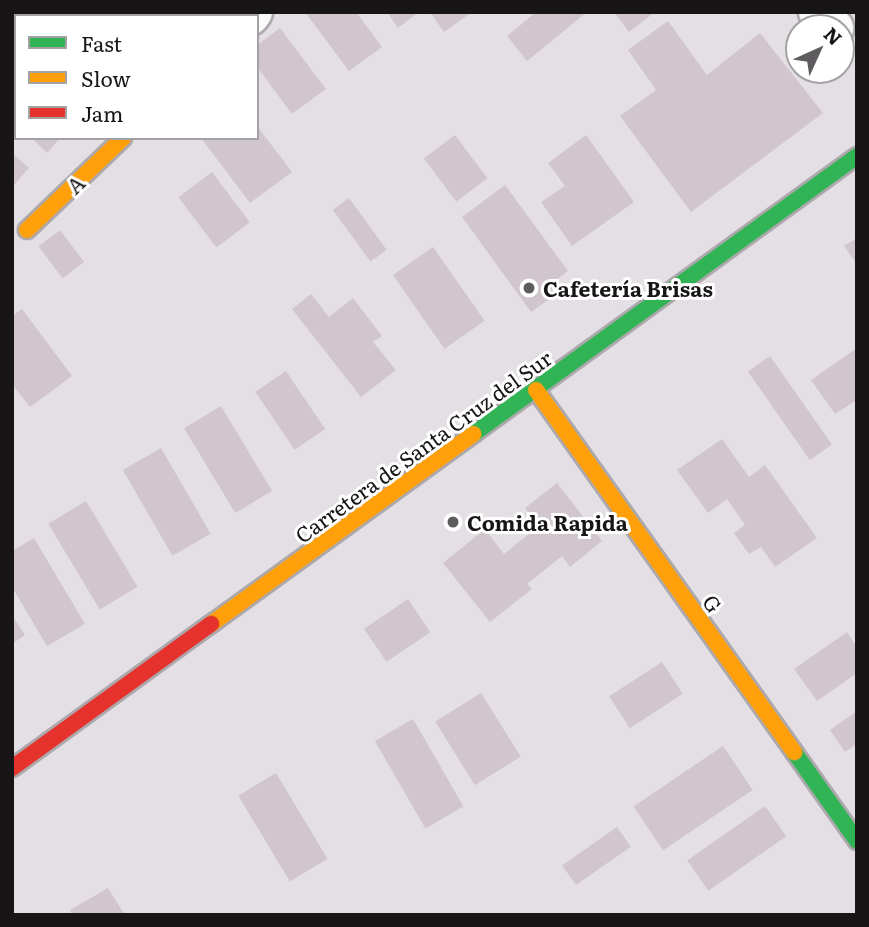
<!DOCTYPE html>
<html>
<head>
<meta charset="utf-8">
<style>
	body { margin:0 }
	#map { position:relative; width:869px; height:927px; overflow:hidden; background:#e4dfe4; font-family:Literata,serif }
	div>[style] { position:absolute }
	.building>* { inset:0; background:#d1c6cd; transform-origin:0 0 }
	.roads { filter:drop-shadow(2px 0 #aca8ab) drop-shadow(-2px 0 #aca8ab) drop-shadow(0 2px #aca8ab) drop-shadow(0 -2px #aca8ab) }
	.street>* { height:38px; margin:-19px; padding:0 19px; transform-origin:19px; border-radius:19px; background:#fbfafb }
	.fast>* { height:16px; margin:-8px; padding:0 8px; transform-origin:8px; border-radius:8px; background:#30b455 }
	.slow>* { height:16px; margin:-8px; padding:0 8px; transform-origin:8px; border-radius:8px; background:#ff9f0a }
	.jam>* { height:16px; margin:-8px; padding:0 8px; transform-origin:8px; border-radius:8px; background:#e5322d }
	.dots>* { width:19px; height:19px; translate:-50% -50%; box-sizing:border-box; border:4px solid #fff; border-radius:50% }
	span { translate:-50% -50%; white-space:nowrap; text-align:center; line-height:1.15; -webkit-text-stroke:6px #fff; paint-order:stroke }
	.street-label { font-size:21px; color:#181517 }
	.poi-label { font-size:21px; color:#181517; font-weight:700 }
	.left { translate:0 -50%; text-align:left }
	.frame { position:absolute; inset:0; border:14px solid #181517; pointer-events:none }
	.legend { position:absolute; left:14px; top:14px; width:245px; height:126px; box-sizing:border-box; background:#fff; border:2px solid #a3a1a2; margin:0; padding:9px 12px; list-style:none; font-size:21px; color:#181517 }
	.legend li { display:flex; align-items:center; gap:14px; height:35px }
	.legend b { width:35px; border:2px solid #a3a1a2 }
	.north { position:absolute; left:785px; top:14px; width:70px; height:70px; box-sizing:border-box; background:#fff; border:2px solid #a3a1a2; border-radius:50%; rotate:45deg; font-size:19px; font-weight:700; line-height:28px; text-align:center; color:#181517 }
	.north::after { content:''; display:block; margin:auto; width:24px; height:32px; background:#5f5c5f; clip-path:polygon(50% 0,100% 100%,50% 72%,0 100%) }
</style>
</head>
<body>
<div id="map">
	<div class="building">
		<i style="clip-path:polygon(67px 12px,99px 12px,103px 16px,64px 16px)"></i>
		<i style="clip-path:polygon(305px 12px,356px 12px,382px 47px,349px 71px)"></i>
		<i style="clip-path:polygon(387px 12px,419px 12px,398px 28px)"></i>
		<i style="clip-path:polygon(430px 12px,472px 12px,444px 32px)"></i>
		<i style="clip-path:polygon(536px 12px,587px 12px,527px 61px,507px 36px)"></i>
		<i style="clip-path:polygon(614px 12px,655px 12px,629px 32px)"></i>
		<i style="clip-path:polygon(668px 21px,707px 75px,760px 33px,823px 113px,691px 212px,620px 116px,656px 90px,628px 50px)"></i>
		<i style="clip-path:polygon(280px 28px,326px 89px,292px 114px,257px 67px,257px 45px)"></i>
		<i style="clip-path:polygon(257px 126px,292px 172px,250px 203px,201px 138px,257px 138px)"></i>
		<i style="left:455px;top:135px;width:54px;height:39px;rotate:53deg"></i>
		<i style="clip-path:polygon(586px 135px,634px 202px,572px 246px,541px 202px,565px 186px,548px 163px)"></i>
		<i style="clip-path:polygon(32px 138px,60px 138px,47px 153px)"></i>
		<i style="clip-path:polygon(12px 153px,29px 168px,12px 187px)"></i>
		<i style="left:212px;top:172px;width:63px;height:42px;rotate:53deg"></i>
		<i style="clip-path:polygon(505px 185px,568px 271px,551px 284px,558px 293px,531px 312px,462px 217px)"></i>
		<i style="left:349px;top:198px;width:64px;height:20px;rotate:54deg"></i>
		<i style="left:60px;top:230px;width:40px;height:27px;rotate:53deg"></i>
		<i style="clip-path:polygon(857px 238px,857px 264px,844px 246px)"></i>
		<i style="left:433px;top:247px;width:90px;height:49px;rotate:55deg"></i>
		<i style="clip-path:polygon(311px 294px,329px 317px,353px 298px,382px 336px,373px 342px,396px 370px,361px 397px,292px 309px)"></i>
		<i style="clip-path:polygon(22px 309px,72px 376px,30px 407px,12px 384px,12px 316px)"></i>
		<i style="clip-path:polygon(857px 348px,857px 400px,835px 414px,811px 380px)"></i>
		<i style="left:770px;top:356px;width:108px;height:27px;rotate:55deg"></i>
		<i style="left:286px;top:371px;width:70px;height:37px;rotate:56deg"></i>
		<i style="left:221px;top:406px;width:99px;height:43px;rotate:59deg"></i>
		<i style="clip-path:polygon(722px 439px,749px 477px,765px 465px,817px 538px,775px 567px,761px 547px,749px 554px,734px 533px,745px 525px,727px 499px,708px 513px,677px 470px)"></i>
		<i style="left:161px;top:448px;width:99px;height:44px;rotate:60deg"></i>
		<i style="clip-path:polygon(557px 483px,602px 541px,570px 567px,562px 556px,527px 584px,532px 589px,490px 622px,443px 563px,485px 529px,504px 554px,539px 526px,525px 508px)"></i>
		<i style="left:86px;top:501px;width:100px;height:44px;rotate:59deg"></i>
		<i style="clip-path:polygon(34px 538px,85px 624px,47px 646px,12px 587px,12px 551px)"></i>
		<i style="left:408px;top:599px;width:40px;height:53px;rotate:56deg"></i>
		<i style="clip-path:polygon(12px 615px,25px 635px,12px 644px)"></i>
		<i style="clip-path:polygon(847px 632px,857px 647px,857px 673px,817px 701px,794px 669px)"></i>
		<i style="left:662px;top:662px;width:38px;height:63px;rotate:57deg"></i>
		<i style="left:481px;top:693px;width:75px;height:54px;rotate:58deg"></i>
		<i style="clip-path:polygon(857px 711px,857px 744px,845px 752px,830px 730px)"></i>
		<i style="left:413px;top:719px;width:101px;height:44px;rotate:60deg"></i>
		<i style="left:723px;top:746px;width:53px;height:108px;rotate:56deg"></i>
		<i style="left:276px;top:773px;width:100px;height:44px;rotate:59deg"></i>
		<i style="left:765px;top:806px;width:37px;height:95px;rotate:55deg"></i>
		<i style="left:617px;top:827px;width:24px;height:67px;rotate:55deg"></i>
		<i style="clip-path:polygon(108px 888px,125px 915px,73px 915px,70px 910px)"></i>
	</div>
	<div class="roads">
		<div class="street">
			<i style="left:818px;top:12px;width:23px;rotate:45deg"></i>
			<i style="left:250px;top:16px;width:5px;rotate:-53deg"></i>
		</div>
		<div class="fast">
			<i style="left:473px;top:434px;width:474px;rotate:-35.9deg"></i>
			<i style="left:794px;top:752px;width:109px;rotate:54.7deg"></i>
		</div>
		<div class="slow">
			<i style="left:27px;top:230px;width:133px;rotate:-43.8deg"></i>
			<i style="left:536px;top:390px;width:445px;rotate:54.5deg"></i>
			<i style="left:211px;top:624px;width:324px;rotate:-35.9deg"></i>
		</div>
		<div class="jam">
			<i style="left:12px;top:768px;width:246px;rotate:-35.9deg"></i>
		</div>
	</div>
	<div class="dots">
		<i style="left:529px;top:288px;background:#5f5c5f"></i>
		<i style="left:453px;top:522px;background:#5f5c5f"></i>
	</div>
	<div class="street-label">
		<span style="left:75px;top:184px;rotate:-44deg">A</span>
		<span style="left:423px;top:446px;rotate:-36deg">Carretera de Santa Cruz del Sur</span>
		<span style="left:713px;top:603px;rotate:55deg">G</span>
	</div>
	<div class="poi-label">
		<span class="left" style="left:543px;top:288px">Cafetería Brisas</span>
		<span class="left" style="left:467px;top:522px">Comida Rapida</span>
	</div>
	<div class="frame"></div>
	<ul class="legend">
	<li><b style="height:9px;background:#30b455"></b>Fast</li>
	<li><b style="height:9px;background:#ff9f0a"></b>Slow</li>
	<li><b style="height:9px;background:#e5322d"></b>Jam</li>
	</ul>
	<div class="north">N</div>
</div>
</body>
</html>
